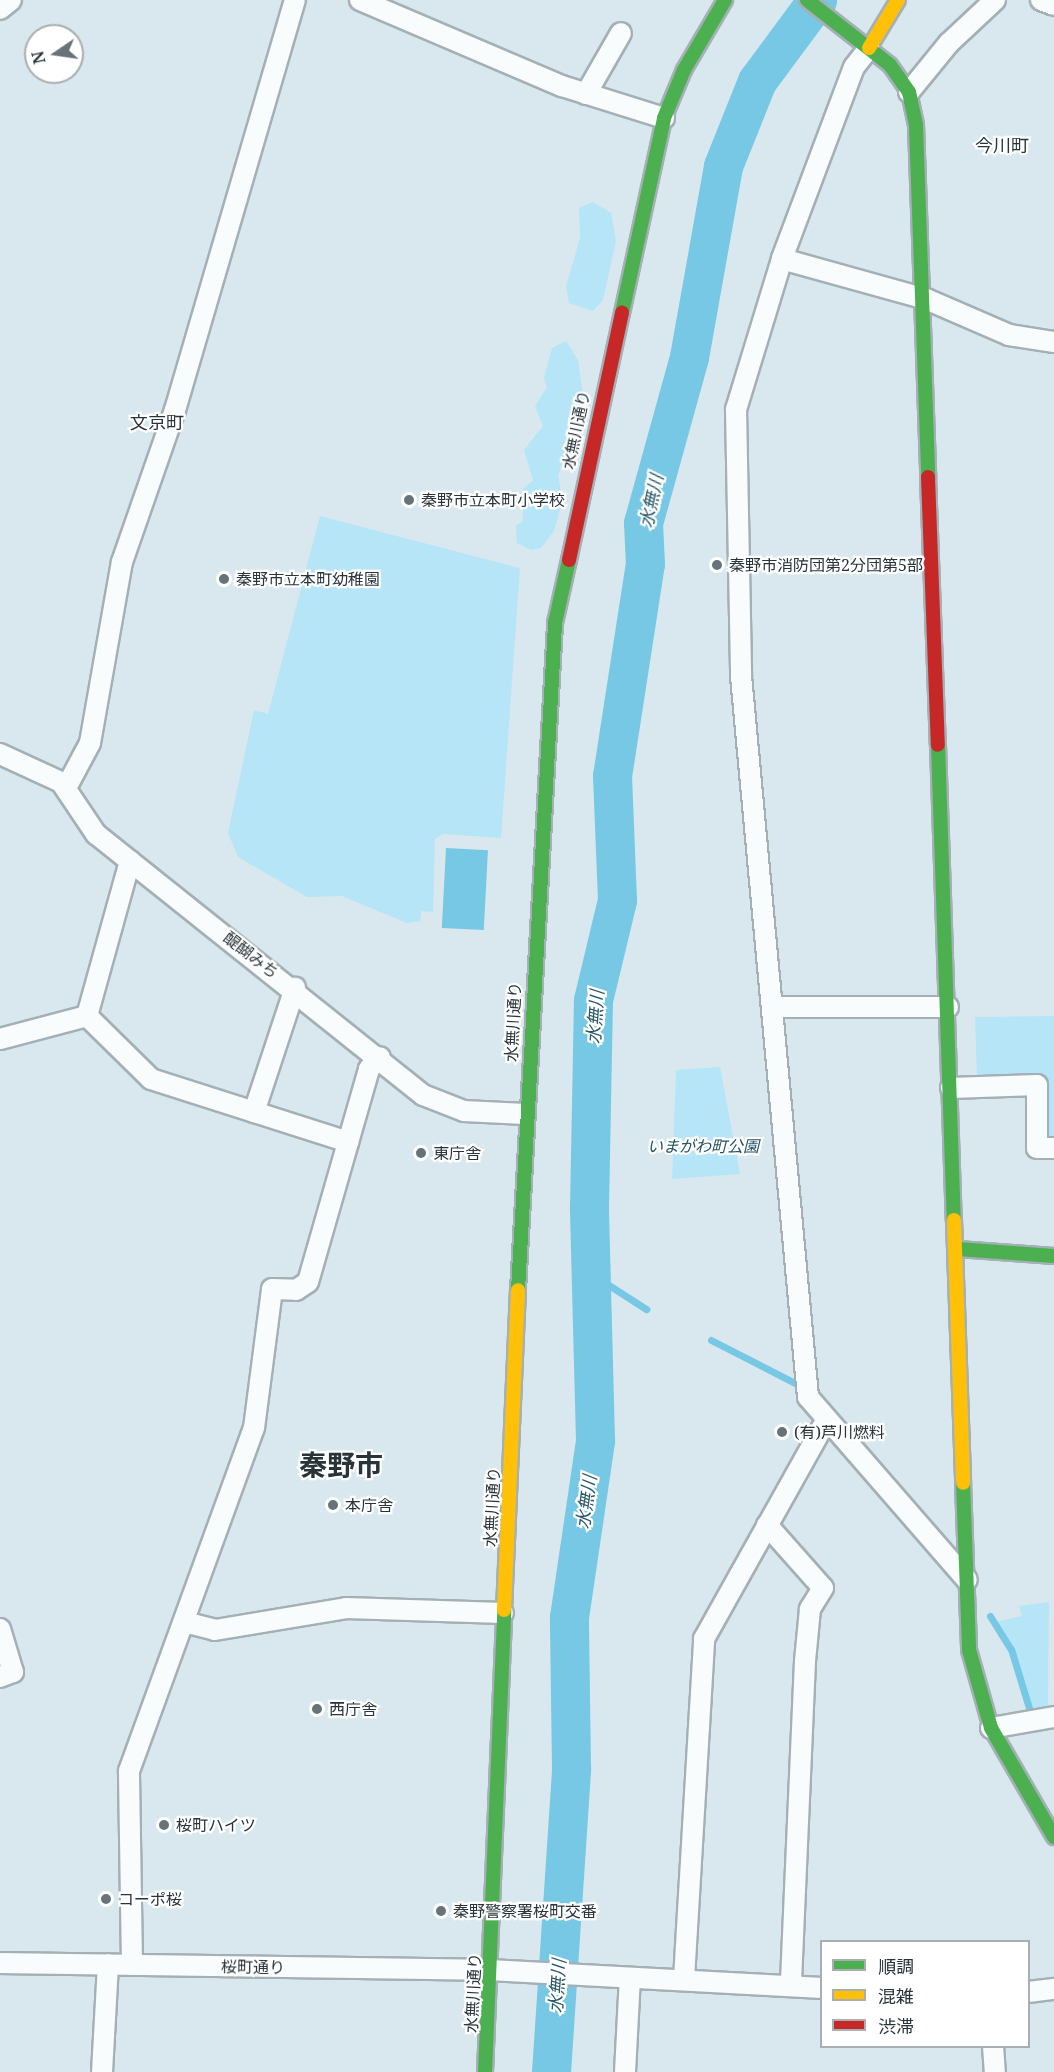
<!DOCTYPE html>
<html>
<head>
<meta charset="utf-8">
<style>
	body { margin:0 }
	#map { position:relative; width:1054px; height:2072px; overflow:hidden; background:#d8e8ee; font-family:"Noto Serif","Noto Sans JP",serif }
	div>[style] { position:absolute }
	.green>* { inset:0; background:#b6e5f7 }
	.water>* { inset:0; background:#76c8e4; transform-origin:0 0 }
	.stream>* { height:7px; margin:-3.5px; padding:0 3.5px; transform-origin:3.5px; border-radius:3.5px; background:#76c8e4 }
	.river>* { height:39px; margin:-19.5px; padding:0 19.5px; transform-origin:19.5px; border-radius:19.5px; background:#76c8e4 }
	.roads { filter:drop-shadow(2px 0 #a4b0b5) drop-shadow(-2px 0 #a4b0b5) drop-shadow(0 2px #a4b0b5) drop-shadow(0 -2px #a4b0b5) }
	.street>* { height:20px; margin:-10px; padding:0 10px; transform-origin:10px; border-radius:10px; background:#f9fcfc }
	.fast>* { height:14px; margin:-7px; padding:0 7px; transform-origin:7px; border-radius:7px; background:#4caf50 }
	.slow>* { height:14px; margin:-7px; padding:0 7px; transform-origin:7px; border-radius:7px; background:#ffc107 }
	.jam>* { height:14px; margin:-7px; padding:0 7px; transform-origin:7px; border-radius:7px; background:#c62828 }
	.dots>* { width:16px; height:16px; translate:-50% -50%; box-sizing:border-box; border:3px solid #fff; border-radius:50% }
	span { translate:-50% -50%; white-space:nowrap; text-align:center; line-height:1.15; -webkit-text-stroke:4.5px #fff; paint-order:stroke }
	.street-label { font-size:16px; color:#293439 }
	.poi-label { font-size:16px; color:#293439 }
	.left { translate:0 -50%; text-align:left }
	.park-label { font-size:16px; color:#245262; font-style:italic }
	.neighbourhood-label { font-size:18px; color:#293439 }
	.water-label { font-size:18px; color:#2a5868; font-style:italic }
	.town-label { font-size:28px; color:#293439; font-weight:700 }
	.legend { position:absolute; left:820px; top:1940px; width:210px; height:108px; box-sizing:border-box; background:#fff; border:2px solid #a9aeb0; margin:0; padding:8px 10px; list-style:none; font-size:18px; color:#293439 }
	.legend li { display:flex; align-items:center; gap:12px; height:30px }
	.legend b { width:30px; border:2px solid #a9aeb0 }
	.north { position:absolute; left:24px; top:24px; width:60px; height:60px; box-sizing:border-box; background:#fff; border:2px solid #a9aeb0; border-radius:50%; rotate:257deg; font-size:16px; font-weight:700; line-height:24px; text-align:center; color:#293439 }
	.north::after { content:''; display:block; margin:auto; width:21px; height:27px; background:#667378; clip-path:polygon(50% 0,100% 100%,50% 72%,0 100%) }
</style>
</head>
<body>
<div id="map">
	<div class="green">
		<i style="clip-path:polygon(593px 202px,611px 213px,616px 241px,603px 300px,593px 311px,569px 303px,566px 287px,580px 238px,579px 208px)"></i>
		<i style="clip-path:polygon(566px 341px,578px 360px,583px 395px,558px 476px,563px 500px,554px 531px,541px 548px,531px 550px,517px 543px,516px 526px,523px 521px,522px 490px,533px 480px,524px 450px,543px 426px,535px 406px,547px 387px,544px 378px,552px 348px)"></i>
		<i style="clip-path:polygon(320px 516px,520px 568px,501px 838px,443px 834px,435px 839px,433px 912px,421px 911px,420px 921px,407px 923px,342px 896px,307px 897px,238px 857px,228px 833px,254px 710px,268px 714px)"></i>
		<i style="clip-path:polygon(1054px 1016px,1054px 1144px,1048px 1140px,1049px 1080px,977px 1078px,975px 1017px)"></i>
		<i style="clip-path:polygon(720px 1067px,740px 1174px,672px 1179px,676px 1070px)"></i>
		<i style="clip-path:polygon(1049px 1602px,1048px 1708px,1033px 1712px,1015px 1651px,995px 1622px,1022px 1616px,1019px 1606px)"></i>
	</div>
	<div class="water">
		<i style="left:446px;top:848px;width:42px;height:80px;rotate:3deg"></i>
	</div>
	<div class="stream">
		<i style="left:590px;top:1273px;width:67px;rotate:32.7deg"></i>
		<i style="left:711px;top:1340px;width:94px;rotate:27.1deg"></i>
		<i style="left:990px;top:1616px;width:39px;rotate:58deg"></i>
		<i style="left:1011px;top:1649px;width:65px;rotate:73deg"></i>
	</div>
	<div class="river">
		<i style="left:551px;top:2072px;width:305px;rotate:-86.2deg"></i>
		<i style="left:571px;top:1768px;width:151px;rotate:-90.8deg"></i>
		<i style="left:569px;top:1617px;width:179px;rotate:-81.6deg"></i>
		<i style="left:595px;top:1440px;width:233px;rotate:-91.5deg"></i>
		<i style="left:589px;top:1207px;width:207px;rotate:-88.9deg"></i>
		<i style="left:593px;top:1000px;width:103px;rotate:-76.5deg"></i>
		<i style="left:617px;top:900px;width:124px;rotate:-92.3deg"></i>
		<i style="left:612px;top:776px;width:215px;rotate:-81.2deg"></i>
		<i style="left:645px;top:564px;width:41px;rotate:-92.8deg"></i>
		<i style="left:643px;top:523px;width:172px;rotate:-74.5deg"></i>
		<i style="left:689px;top:357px;width:194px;rotate:-79.9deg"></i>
		<i style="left:723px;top:166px;width:92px;rotate:-68.2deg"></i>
		<i style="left:757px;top:81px;width:101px;rotate:-53.5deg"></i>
	</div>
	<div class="roads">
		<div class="street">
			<i style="left:360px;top:0;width:220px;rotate:23.1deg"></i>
			<i style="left:562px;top:86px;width:107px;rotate:17.4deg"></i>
			<i style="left:1041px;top:0;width:14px;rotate:21deg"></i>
			<i style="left:0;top:9px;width:14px;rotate:-39deg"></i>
			<i style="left:869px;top:48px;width:24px;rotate:128deg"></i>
			<i style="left:854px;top:67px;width:205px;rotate:110.6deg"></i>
			<i style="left:782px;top:259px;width:157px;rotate:107deg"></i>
			<i style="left:736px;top:409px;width:267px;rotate:88.9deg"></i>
			<i style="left:741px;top:676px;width:724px;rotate:84.69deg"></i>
			<i style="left:808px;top:1397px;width:242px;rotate:49deg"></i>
			<i style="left:909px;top:92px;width:63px;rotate:-50.8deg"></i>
			<i style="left:949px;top:43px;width:63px;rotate:-43.1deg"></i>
			<i style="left:586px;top:94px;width:70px;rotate:-60.2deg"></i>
			<i style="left:782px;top:259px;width:149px;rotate:15.5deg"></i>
			<i style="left:926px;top:299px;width:90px;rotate:23.4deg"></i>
			<i style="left:1009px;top:335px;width:46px;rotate:8.8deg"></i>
			<i style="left:0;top:754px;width:67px;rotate:24.7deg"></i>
			<i style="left:61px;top:782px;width:63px;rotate:56.1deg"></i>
			<i style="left:96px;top:834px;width:418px;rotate:38.6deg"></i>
			<i style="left:423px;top:1095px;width:44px;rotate:21.3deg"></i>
			<i style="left:464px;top:1111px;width:61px;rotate:2.8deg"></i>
			<i style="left:66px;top:788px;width:51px;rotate:-61.9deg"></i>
			<i style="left:90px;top:743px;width:184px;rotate:-80deg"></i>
			<i style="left:122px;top:562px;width:161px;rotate:-70.8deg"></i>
			<i style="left:175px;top:410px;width:427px;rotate:-73.7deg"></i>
			<i style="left:774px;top:1007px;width:174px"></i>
			<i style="left:87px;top:1016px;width:161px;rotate:-74.5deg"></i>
			<i style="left:0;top:1039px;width:90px;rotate:-14.8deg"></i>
			<i style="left:87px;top:1016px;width:90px;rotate:44.5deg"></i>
			<i style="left:151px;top:1079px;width:207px;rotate:17.7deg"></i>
			<i style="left:951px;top:1088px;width:86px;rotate:-2deg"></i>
			<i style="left:1037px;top:1085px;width:63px;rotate:90deg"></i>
			<i style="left:1037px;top:1148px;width:17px"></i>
			<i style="left:254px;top:1112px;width:131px;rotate:-71.7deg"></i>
			<i style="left:767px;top:1525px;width:84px;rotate:48.4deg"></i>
			<i style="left:823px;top:1588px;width:25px;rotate:122deg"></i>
			<i style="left:810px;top:1609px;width:52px;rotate:95.5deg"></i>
			<i style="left:805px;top:1661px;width:325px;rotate:92.5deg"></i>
			<i style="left:184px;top:1622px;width:32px;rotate:14deg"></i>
			<i style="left:215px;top:1630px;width:133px;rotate:-9.5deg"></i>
			<i style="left:346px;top:1608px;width:157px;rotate:1.8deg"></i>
			<i style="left:0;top:1629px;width:45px;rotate:73.2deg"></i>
			<i style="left:13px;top:1672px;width:14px;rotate:159deg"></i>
			<i style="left:991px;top:1728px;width:64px;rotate:-9.9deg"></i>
			<i style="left:0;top:1963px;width:490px;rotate:0.8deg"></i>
			<i style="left:490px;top:1970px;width:332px;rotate:3.1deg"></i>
			<i style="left:132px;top:1965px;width:194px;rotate:-90.9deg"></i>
			<i style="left:129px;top:1771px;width:365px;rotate:-70deg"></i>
			<i style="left:254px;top:1428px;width:140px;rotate:-82.6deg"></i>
			<i style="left:272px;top:1289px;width:24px;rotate:2deg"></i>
			<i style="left:296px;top:1290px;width:14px;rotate:-34deg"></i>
			<i style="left:308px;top:1282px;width:222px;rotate:-74deg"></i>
			<i style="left:369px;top:1069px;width:16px;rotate:-47deg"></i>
			<i style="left:684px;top:1979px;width:341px;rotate:-86.6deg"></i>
			<i style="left:704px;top:1639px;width:250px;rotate:-60.8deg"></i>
			<i style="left:1028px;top:1992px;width:26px;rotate:-7deg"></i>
			<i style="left:993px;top:2046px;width:26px;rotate:86deg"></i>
			<i style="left:102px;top:2072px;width:108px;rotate:-86.8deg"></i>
			<i style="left:625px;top:2072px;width:94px;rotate:-87deg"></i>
		</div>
		<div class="fast">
			<i style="left:807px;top:0;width:105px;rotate:38.1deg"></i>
			<i style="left:890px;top:65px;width:33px;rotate:55deg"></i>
			<i style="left:909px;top:92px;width:34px;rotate:78deg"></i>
			<i style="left:916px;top:125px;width:352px;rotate:88deg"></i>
			<i style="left:622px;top:313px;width:199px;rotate:-77.8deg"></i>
			<i style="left:664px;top:118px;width:52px;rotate:-67.4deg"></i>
			<i style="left:684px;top:70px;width:81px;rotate:-59.6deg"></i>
			<i style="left:938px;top:745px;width:475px;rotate:88.1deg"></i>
			<i style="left:958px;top:1249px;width:96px;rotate:4.2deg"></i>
			<i style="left:518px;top:1290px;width:668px;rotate:-86.82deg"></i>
			<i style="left:555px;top:623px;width:65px;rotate:-77.5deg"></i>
			<i style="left:963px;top:1483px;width:167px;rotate:87.9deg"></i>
			<i style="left:969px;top:1650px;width:81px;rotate:74.2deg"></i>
			<i style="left:991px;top:1728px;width:126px;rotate:60deg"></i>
			<i style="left:485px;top:2072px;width:462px;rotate:-87.6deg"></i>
		</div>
		<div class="slow">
			<i style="left:869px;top:48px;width:56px;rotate:-58.9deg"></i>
			<i style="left:954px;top:1220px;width:263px;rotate:88deg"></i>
			<i style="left:504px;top:1610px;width:320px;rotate:-87.5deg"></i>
		</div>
		<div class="jam">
			<i style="left:928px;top:477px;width:268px;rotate:87.9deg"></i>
			<i style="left:569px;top:560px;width:253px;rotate:-77.9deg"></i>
		</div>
	</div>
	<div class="dots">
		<i style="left:409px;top:500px;background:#667378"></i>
		<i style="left:717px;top:565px;background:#667378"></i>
		<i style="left:224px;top:579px;background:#667378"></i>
		<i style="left:421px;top:1153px;background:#667378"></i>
		<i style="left:782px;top:1432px;background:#667378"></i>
		<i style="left:333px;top:1505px;background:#667378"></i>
		<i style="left:317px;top:1709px;background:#667378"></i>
		<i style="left:164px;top:1825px;background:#667378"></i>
		<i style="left:106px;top:1899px;background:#667378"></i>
		<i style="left:441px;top:1911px;background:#667378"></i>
	</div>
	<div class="street-label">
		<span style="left:576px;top:430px;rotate:-78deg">水無川通り</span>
		<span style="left:251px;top:955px;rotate:38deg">醍醐みち</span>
		<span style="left:513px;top:1022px;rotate:-87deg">水無川通り</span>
		<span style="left:492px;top:1507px;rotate:-87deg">水無川通り</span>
		<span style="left:253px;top:1967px;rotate:1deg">桜町通り</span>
		<span style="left:473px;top:1993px;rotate:-87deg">水無川通り</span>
	</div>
	<div class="poi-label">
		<span class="left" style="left:421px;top:500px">秦野市立本町小学校</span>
		<span class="left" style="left:729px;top:565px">秦野市消防団第2分団第5部</span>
		<span class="left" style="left:236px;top:579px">秦野市立本町幼稚園</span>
		<span class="left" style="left:433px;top:1153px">東庁舎</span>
		<span class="left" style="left:794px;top:1432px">(有)芦川燃料</span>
		<span class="left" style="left:345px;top:1505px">本庁舎</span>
		<span class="left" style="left:329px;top:1709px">西庁舎</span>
		<span class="left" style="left:176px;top:1825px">桜町ハイツ</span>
		<span class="left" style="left:118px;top:1899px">コーポ桜</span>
		<span class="left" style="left:453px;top:1911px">秦野警察署桜町交番</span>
	</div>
	<div class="park-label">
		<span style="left:703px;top:1146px">いまがわ町公園</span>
	</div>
	<div class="neighbourhood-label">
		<span style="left:1002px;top:145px">今川町</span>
		<span style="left:157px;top:422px">文京町</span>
	</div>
	<div class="water-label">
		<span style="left:651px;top:501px;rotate:-78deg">水無川</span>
		<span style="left:595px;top:1017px;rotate:-86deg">水無川</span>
		<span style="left:586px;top:1502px;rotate:-82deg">水無川</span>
		<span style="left:557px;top:1986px;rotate:-86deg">水無川</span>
	</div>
	<div class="town-label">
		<span style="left:341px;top:1464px">秦野市</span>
	</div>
	<ul class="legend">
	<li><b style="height:8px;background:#4caf50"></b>順調</li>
	<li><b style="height:8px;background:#ffc107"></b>混雑</li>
	<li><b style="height:8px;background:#c62828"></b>渋滞</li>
	</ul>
	<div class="north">N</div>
</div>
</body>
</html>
